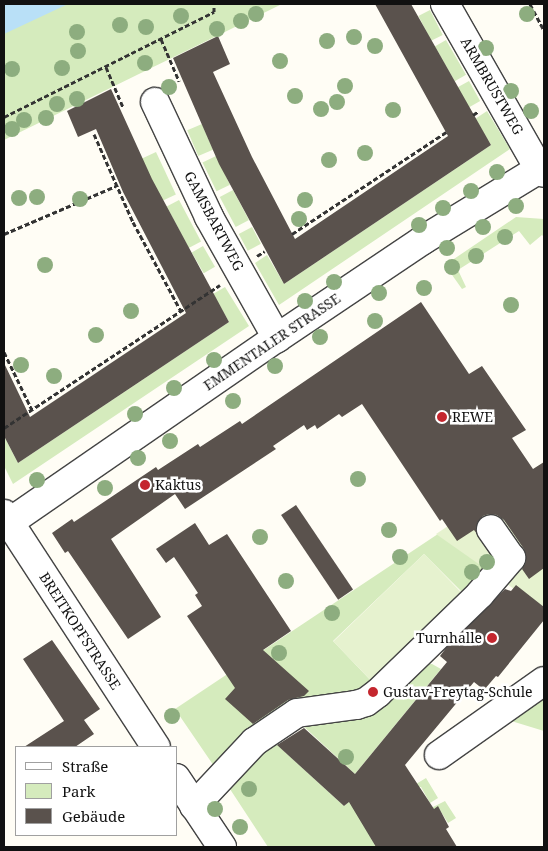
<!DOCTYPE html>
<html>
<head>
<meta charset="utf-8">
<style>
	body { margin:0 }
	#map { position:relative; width:548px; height:851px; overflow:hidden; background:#fffdf5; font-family:"Noto Serif",serif }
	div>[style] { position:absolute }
	.green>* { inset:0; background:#d5ebbd; transform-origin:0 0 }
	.pitch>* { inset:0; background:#e6f2cf; transform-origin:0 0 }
	.water>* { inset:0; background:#b9e0f7 }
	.building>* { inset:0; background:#5a524d; transform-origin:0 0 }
	.path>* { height:3px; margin-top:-1.5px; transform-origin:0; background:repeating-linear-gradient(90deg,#333 0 5px,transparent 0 7.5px) }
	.roads { filter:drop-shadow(1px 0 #444) drop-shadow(-1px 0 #444) drop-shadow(0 1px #444) drop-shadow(0 -1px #444) }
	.minor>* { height:28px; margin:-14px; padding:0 14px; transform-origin:14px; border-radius:14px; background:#fff }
	.trees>* { width:16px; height:16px; margin:-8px; border-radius:50%; background:#8dad7f }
	.dots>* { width:14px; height:14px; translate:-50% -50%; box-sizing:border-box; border:2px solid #fff; border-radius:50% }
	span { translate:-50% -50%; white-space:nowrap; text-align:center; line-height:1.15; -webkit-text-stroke:5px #fff; paint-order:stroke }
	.street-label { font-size:14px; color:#111 }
	.poi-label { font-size:14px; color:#111 }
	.left { translate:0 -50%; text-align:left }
	.right { translate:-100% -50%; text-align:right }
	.frame { position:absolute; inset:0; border:5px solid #111; pointer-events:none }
	.legend { position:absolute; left:15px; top:746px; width:162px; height:90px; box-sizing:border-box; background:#fff; border:1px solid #a0a0a0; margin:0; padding:6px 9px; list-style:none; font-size:15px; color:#111 }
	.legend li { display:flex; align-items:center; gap:10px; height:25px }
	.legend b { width:25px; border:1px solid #a0a0a0 }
</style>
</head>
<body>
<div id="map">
	<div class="green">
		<i style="clip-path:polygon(4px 4px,282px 4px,4px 140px)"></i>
		<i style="left:430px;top:10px;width:28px;height:13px;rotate:63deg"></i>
		<i style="left:446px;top:40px;width:40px;height:13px;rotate:60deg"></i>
		<i style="left:469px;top:81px;width:23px;height:14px;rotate:61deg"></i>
		<i style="clip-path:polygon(487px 111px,510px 149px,279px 305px,255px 263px,267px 255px,284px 284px,491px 145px,475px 119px)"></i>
		<i style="left:202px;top:124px;width:28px;height:16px;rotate:67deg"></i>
		<i style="left:156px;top:152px;width:47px;height:16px;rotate:65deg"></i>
		<i style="left:216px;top:156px;width:32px;height:15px;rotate:64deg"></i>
		<i style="left:233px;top:190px;width:34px;height:15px;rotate:62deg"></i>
		<i style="left:179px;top:200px;width:47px;height:14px;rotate:62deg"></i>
		<i style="clip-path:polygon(516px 217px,544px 219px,544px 237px,542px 235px,530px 245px,519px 231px,458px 270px,466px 287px,462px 289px,445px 265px)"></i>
		<i style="left:252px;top:227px;width:19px;height:15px;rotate:62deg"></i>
		<i style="left:203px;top:246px;width:24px;height:13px;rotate:60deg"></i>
		<i style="clip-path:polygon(225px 287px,249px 326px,13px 484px,4px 466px,4px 436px,18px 463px,229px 322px,213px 294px)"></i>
		<i style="clip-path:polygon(480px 506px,502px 552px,468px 598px,424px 554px,333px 641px,376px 686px,218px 772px,175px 709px)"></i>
		<i style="clip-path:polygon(423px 664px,432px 664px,441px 669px,355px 774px,301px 724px)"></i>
		<i style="clip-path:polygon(544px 688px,544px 731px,501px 718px)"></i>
		<i style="clip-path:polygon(275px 743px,344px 806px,350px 801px,376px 847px,268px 847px,226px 783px,232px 776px)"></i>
		<i style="clip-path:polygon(426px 778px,438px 798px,430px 803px,421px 787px,411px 787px)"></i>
		<i style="clip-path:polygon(445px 801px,456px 818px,448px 823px,438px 807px,432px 810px,431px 808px)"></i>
	</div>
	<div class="pitch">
		<i style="clip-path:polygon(544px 462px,544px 610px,436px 534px)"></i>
		<i style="left:424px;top:554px;width:62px;height:126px;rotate:46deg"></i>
	</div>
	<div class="water">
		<i style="clip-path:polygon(4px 4px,68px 4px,4px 34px)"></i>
	</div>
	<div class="building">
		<i style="clip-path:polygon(375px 4px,411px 4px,491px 145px,284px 284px,219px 164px,173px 58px,218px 36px,230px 64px,213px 72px,252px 157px,295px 239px,448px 136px)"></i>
		<i style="clip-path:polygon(111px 89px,152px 179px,229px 322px,18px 463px,4px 436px,4px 363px,30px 417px,186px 313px,123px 192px,96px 129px,78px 137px,67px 111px)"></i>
		<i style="clip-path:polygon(421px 302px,469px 374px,482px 366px,526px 430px,512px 438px,533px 469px,544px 462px,544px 568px,529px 579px,522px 569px,526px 562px,524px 549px,504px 520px,497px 515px,489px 514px,483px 516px,477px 523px,477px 534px,474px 530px,457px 541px,442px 519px,440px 521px,362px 404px,342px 417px,339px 414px,317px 429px,315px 425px,307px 430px,304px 425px,273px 446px,276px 449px,185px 509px,175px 494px,111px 539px,161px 617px,128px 639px,68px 551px,65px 553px,52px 533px,72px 519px,74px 522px,156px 467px,158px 470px,198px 444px,200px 447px,240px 421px,242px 424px)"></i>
		<i style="left:296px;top:505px;width:102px;height:18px;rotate:56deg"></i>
		<i style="clip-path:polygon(195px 523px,209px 545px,227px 534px,291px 631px,263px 650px,309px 691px,304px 696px,288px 700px,253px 724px,225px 699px,235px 688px,187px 616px,202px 606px,195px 595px,198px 593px,174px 557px,166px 563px,156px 549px)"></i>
		<i style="clip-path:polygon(516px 585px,544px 607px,544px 620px,498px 677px,496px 676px,484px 690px,474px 682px,405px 765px,434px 809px,438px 806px,449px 827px,446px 829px,457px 847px,376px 847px,349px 802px,344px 806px,277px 745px,304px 728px,355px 774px,447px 662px,440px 656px,446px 648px,505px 589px,511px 591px)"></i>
		<i style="clip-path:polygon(52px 640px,100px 709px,84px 720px,94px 734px,75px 747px,24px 747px,64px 721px,23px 659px)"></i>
	</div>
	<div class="path">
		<i style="left:530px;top:4px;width:30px;rotate:62deg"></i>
		<i style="left:161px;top:39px;width:46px;rotate:66.8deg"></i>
		<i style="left:106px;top:67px;width:43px;rotate:67deg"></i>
		<i style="left:473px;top:115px;width:7px;rotate:-34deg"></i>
		<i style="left:4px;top:117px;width:235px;rotate:-26.6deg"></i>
		<i style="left:214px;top:12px;width:8px;rotate:-90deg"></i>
		<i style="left:94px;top:134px;width:96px;rotate:66.1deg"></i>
		<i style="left:133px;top:222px;width:101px;rotate:61.7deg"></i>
		<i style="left:4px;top:234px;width:122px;rotate:-23.2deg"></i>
		<i style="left:292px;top:234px;width:185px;rotate:-33.5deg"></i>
		<i style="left:257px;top:256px;width:9px;rotate:-32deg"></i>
		<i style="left:4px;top:352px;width:64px;rotate:64.2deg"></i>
		<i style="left:4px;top:428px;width:259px;rotate:-33.5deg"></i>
	</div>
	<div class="roads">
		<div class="minor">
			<i style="left:445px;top:4px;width:190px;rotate:60.3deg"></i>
			<i style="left:539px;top:169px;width:6px;rotate:39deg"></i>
			<i style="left:155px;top:102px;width:127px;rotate:64.8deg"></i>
			<i style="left:209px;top:217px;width:139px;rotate:60.7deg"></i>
			<i style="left:4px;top:514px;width:278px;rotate:56.9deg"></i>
			<i style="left:4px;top:526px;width:331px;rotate:-34.6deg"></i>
			<i style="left:277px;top:338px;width:176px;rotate:-33.9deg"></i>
			<i style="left:423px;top:240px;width:142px;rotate:-31.4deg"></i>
			<i style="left:439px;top:755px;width:128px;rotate:-35.2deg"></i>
			<i style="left:176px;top:778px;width:83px;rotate:56.3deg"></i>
			<i style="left:194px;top:806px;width:88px;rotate:-46.8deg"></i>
			<i style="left:254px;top:742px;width:52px;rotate:-34deg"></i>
			<i style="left:297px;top:713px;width:60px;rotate:-7.7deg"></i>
			<i style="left:356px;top:705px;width:10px;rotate:-17deg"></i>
			<i style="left:366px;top:702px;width:15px;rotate:-37deg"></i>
			<i style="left:378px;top:693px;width:142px;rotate:-44.1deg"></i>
			<i style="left:480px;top:594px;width:48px;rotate:-49.3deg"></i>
			<i style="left:511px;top:558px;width:35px;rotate:-125deg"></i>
		</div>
	</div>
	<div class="trees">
		<i style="left:256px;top:14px"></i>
		<i style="left:527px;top:14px"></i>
		<i style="left:181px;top:16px"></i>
		<i style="left:241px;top:21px"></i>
		<i style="left:120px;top:25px"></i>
		<i style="left:146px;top:27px"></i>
		<i style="left:217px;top:29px"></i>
		<i style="left:77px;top:32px"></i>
		<i style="left:354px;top:37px"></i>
		<i style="left:327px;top:41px"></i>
		<i style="left:375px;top:46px"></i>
		<i style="left:486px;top:48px"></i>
		<i style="left:78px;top:51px"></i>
		<i style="left:280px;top:61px"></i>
		<i style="left:145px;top:63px"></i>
		<i style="left:62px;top:68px"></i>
		<i style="left:12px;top:69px"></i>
		<i style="left:345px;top:86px"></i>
		<i style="left:169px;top:87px"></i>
		<i style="left:511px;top:91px"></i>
		<i style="left:295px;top:96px"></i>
		<i style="left:77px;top:99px"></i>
		<i style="left:337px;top:102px"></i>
		<i style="left:57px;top:104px"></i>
		<i style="left:321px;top:109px"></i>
		<i style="left:393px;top:110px"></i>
		<i style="left:531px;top:111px"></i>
		<i style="left:46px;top:118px"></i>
		<i style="left:24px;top:120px"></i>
		<i style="left:12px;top:129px"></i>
		<i style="left:365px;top:153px"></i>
		<i style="left:329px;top:160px"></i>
		<i style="left:497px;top:172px"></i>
		<i style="left:471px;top:191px"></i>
		<i style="left:37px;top:197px"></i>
		<i style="left:19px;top:198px"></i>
		<i style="left:80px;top:199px"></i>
		<i style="left:305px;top:200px"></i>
		<i style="left:516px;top:206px"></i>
		<i style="left:443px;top:208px"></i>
		<i style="left:299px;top:219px"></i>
		<i style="left:419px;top:225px"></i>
		<i style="left:483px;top:227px"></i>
		<i style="left:505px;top:237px"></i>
		<i style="left:447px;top:248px"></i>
		<i style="left:476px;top:256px"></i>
		<i style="left:45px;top:265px"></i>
		<i style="left:452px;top:267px"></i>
		<i style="left:334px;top:282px"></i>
		<i style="left:424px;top:288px"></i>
		<i style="left:379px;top:293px"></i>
		<i style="left:305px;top:301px"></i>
		<i style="left:511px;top:305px"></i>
		<i style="left:131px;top:311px"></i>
		<i style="left:375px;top:321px"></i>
		<i style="left:96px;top:335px"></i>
		<i style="left:320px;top:337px"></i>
		<i style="left:214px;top:360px"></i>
		<i style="left:21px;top:365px"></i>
		<i style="left:275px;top:366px"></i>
		<i style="left:54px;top:376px"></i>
		<i style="left:174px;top:388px"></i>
		<i style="left:233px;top:401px"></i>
		<i style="left:135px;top:414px"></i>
		<i style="left:170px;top:441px"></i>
		<i style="left:138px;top:458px"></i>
		<i style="left:358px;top:479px"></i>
		<i style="left:37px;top:480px"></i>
		<i style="left:105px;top:488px"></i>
		<i style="left:389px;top:530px"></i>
		<i style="left:260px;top:537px"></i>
		<i style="left:400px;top:557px"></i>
		<i style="left:487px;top:562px"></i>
		<i style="left:472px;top:572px"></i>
		<i style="left:286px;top:581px"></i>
		<i style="left:332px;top:613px"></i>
		<i style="left:279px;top:653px"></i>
		<i style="left:172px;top:716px"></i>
		<i style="left:346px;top:757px"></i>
		<i style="left:249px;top:789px"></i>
		<i style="left:215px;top:809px"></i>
		<i style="left:240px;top:827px"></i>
	</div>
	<div class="dots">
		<i style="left:442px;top:417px;background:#c4262e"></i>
		<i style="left:145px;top:485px;background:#c4262e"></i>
		<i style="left:492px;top:638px;background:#c4262e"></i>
		<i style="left:373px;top:692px;background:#c4262e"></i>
	</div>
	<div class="street-label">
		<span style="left:492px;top:86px;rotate:60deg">ARMBRUSTWEG</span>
		<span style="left:214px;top:221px;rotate:62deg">GAMSBARTWEG</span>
		<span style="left:272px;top:342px;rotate:-34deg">EMMENTALER STRASSE</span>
		<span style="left:80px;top:631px;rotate:57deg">BREITKOPFSTRASSE</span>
	</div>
	<div class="poi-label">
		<span class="left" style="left:452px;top:417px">REWE</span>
		<span class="left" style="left:155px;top:485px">Kaktus</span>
		<span class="right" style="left:482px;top:638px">Turnhalle</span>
		<span class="left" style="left:383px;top:692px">Gustav-Freytag-Schule</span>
	</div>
	<div class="frame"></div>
	<ul class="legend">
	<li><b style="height:6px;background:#fff"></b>Straße</li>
	<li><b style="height:14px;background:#d5ebbd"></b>Park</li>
	<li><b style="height:14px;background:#5a524d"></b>Gebäude</li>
	</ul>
</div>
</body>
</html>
